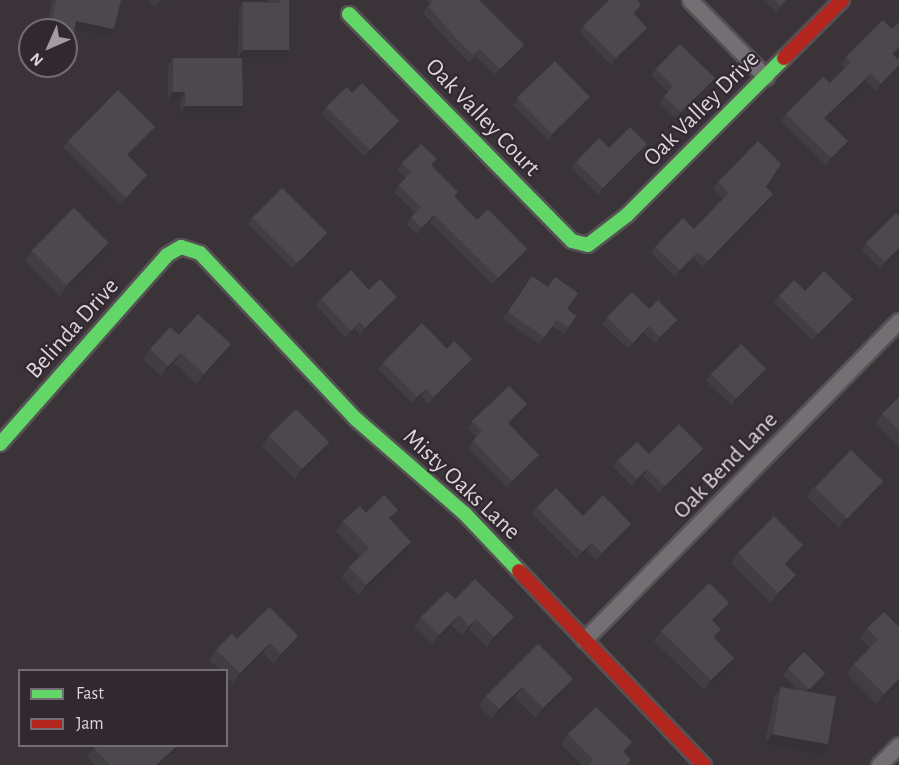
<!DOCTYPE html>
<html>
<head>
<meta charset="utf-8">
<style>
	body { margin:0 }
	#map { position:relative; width:899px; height:765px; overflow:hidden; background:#3a3439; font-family:"Alegreya Sans",sans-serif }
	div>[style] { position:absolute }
	.roads { filter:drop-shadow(2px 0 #555155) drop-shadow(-2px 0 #555155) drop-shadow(0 2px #555155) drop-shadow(0 -2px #555155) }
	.street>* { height:15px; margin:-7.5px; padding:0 7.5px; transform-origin:7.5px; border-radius:7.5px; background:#736f72 }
	.fast>* { height:14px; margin:-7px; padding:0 7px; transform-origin:7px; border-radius:7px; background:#63d668 }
	.jam>* { height:14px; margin:-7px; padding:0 7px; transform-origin:7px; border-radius:7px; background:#b3261e }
	.wall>* { inset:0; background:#413e42 }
	.shaded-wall>* { inset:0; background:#353236 }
	.building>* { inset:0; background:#4c484d; transform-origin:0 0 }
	span { translate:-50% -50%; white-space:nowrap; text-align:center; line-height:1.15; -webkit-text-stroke:4.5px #312830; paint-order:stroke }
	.street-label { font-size:24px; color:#dcd5db }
	.legend { position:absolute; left:18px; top:669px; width:210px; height:78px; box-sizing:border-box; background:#312830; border:2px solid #756d74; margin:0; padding:8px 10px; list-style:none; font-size:18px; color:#dcd5db }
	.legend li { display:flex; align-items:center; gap:12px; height:30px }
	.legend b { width:30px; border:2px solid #756d74 }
	.north { position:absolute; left:18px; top:18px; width:60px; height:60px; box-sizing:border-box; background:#312830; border:2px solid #756d74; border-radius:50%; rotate:225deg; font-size:16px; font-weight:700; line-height:24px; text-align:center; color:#dcd5db }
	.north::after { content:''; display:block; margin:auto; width:21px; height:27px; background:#a39da2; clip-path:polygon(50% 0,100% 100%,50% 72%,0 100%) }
</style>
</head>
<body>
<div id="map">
	<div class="roads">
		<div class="street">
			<i style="left:690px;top:0;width:108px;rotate:45.4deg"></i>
			<i style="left:584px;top:640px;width:448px;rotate:-45.4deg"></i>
			<i style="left:879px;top:765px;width:28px;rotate:-45deg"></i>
		</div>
		<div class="fast">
			<i style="left:349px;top:14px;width:318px;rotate:45.5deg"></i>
			<i style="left:572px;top:241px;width:16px;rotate:14deg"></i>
			<i style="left:588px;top:245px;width:49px;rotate:-37.6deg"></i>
			<i style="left:627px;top:215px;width:222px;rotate:-45deg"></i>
			<i style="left:0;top:444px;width:252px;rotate:-48.5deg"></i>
			<i style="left:167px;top:255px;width:16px;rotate:-30deg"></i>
			<i style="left:181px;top:247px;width:20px;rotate:18deg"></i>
			<i style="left:200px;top:253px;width:229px;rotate:46.8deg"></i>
			<i style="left:357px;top:420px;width:143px;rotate:41deg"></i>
			<i style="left:465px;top:514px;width:79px;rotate:46.5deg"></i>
		</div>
		<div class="jam">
			<i style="left:784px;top:58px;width:82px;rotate:-45deg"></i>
			<i style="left:519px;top:571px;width:268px;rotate:46.4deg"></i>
		</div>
	</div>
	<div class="wall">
		<i style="clip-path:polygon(52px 0,121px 0,110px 36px,75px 28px,68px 43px,66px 30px,46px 30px)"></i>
		<i style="clip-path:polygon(148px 0,162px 0,155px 7px)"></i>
		<i style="clip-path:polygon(267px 0,289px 0,284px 57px,238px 57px,239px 9px,243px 2px,270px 3px)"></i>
		<i style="clip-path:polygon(426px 0,479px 0,524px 45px,519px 52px,495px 76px,475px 56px,469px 62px,450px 43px,423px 13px,430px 4px)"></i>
		<i style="clip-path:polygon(763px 0,788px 0,776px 12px)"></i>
		<i style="clip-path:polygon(637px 12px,634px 14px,647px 28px,642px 34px,611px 65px,579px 32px,583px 26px)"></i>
		<i style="clip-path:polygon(893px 55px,897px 70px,876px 91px,866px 81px,825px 119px,843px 148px,826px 165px,781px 121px,786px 114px,830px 83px,845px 68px,841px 64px,846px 57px)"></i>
		<i style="clip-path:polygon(173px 58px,243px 106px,238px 113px,181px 113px,180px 99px,168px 99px,168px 65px)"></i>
		<i style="clip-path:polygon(656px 69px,715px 78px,710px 85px,676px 119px,659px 102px,668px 92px,651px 75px)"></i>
		<i style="clip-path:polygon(352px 93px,399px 121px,395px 128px,365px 157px,322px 114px,326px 107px)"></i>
		<i style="clip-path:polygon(518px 99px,585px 104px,548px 141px,513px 105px)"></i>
		<i style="clip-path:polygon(150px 133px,128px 156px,143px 182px,121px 204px,63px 147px,68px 141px)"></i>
		<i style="clip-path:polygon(647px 144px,642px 151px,598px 195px,571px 168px,576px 162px,609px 148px)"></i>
		<i style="clip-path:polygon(402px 163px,432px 166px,454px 197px,477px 220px,527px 249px,523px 256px,493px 285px,430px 222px,417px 234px,406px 224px,415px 213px,394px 192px,399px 185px,406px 178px,397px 170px)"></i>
		<i style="clip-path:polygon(718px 182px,766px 187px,773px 194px,769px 201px,703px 268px,693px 258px,675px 277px,651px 253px,655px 247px,694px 229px,723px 198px,713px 188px)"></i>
		<i style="clip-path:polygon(899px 216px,899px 250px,880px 269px,862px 250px,866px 243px)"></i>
		<i style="clip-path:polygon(252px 217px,327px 233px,322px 240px,293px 269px,248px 224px)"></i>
		<i style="clip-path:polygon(32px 251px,102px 253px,60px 296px,25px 261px)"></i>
		<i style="clip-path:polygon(532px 276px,567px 309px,576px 316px,564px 334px,552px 326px,539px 344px,503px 319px)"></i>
		<i style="clip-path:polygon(369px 290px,397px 297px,392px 304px,361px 335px,355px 329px,346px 338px,316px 306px,321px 299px)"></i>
		<i style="clip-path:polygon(805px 291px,853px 299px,848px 305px,813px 341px,774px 303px,779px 296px)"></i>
		<i style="clip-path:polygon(649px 309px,677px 320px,673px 326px,655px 344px,644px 333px,628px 349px,602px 324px,607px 317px)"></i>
		<i style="clip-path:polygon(179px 335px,225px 354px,197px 384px,174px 363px,161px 376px,143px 359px,150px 349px)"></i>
		<i style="clip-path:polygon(447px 349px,472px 359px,467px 366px,429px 404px,421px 396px,413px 404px,378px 369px,383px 363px)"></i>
		<i style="clip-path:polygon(766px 369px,762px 376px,732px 406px,706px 381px,711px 374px)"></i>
		<i style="clip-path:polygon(899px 397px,899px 447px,875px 424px,882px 414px)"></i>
		<i style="clip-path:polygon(527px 404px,522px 411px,509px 424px,534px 461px,507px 488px,468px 448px,476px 437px,468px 428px,472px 421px)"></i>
		<i style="clip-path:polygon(269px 436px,329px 442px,322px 452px,295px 479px,262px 446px)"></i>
		<i style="clip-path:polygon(703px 449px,698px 456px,660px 493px,643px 476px,632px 486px,613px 467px,618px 460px)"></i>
		<i style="clip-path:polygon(814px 487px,876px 491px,839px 528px,807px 497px)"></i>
		<i style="clip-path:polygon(537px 507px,583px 516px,631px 524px,626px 530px,597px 560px,587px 550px,577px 559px,532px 514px)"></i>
		<i style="clip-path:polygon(366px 513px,390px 520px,411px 542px,405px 552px,359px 595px,342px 577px,349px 567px,360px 557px,336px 531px,343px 521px)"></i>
		<i style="clip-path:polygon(738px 553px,796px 555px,786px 565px,789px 585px,771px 603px,731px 563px)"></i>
		<i style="clip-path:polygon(455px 599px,507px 627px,487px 647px,469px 629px,462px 636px,452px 625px,432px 645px,414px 627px,421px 617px)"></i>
		<i style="clip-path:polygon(729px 603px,722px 613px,713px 621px,715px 638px,734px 658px,727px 668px,704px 690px,654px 641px,661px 631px)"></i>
		<i style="clip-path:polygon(899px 627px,899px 682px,877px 704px,847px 674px,854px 664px,870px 648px,860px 638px,867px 628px)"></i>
		<i style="clip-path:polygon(298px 636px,291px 646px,274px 664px,263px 653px,233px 683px,226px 677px,226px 670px,220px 670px,209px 660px,216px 650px,237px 639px)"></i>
		<i style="clip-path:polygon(538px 644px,573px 679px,566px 689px,536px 718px,515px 697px,492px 719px,479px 706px,486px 696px)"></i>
		<i style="clip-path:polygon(788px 669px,825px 673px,820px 679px,807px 692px,821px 755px,765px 744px,774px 697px,781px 687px,798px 690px,783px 675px)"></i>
		<i style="clip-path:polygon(568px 734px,624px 753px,631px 760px,628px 765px,582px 765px,561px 744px)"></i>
		<i style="clip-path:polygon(180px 746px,159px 765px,95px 765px,87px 757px,94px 748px)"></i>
	</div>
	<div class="shaded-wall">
		<i style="clip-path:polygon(786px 0,788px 0,776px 12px)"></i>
		<i style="clip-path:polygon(76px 21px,114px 29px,110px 36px,71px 28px)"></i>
		<i style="clip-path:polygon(647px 28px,642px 34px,611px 65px,616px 58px)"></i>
		<i style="clip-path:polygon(66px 35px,73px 37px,68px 43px,66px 43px)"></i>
		<i style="clip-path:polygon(524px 45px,519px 52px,495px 76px,500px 69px)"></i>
		<i style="clip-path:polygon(243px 50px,289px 50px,284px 57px,238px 57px)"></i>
		<i style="clip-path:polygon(899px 65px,897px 70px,876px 91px,881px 84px)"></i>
		<i style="clip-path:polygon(871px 74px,866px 81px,819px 125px,824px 118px)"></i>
		<i style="clip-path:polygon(715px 78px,710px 85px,676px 119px,681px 112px)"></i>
		<i style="clip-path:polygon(173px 92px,185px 92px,180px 99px,168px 99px)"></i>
		<i style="clip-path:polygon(590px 97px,585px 104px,548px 141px,553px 134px)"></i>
		<i style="clip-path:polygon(185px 106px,243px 106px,238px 113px,181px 113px)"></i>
		<i style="clip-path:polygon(399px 121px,395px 128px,365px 157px,370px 150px)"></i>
		<i style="clip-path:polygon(155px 127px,150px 133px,122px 162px,127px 155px)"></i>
		<i style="clip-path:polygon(848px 141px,843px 148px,826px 165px,831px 158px)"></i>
		<i style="clip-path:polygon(647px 144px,642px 151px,598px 195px,603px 188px)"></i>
		<i style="clip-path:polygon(147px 175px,143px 182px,121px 204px,126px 198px)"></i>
		<i style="clip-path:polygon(773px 194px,769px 201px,703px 268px,708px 261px)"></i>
		<i style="clip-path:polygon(434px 215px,430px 222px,417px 234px,422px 228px)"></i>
		<i style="clip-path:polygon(327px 233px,322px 240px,293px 269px,298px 262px)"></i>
		<i style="clip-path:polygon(109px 243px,102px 253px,60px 296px,67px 286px)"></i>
		<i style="clip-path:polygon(899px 248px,899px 250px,880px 269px,885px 262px)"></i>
		<i style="clip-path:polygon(527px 249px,523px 256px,493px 285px,498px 278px)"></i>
		<i style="clip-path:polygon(698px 252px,693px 258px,675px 277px,680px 270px)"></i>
		<i style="clip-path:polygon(397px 297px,392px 304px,361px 335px,365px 328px)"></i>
		<i style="clip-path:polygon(853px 299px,848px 305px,813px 341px,818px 334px)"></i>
		<i style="clip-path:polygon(677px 320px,673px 326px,655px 344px,660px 337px)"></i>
		<i style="clip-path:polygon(360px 322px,355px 329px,346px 338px,351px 331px)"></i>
		<i style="clip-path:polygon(649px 326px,644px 333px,628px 349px,633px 343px)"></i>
		<i style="clip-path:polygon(231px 344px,225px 354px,197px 384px,204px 374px)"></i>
		<i style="clip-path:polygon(181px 353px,174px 363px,161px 376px,168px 366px)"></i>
		<i style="clip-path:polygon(472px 359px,467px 366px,429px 404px,434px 397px)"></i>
		<i style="clip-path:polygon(766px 369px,762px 376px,732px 406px,736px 399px)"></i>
		<i style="clip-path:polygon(426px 389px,421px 396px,413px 404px,417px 397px)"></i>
		<i style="clip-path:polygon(527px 404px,522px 411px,503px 429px,508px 423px)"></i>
		<i style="clip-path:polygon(329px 442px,322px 452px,295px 479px,302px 469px)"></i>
		<i style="clip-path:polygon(703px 449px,698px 456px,660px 493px,665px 486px)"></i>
		<i style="clip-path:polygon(539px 455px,534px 461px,507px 488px,512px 481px)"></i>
		<i style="clip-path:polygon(647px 469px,643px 476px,632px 486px,637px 479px)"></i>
		<i style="clip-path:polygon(883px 481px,876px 491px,839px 528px,846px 518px)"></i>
		<i style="clip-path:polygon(631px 524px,626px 530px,597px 560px,602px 553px)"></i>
		<i style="clip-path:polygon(411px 542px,405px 552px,359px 595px,366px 585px)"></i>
		<i style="clip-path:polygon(592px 543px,587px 550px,577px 559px,582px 552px)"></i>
		<i style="clip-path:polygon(803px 545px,796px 555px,778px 574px,785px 564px)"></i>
		<i style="clip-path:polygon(796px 575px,789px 585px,771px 603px,778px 593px)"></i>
		<i style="clip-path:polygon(729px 603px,722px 613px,705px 630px,712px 620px)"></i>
		<i style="clip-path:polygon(459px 615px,452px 625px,432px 645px,439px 635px)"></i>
		<i style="clip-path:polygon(514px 617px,507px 627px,487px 647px,494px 637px)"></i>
		<i style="clip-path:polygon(476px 619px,469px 629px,462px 636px,469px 626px)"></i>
		<i style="clip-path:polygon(298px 636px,291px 646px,274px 664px,281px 654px)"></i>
		<i style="clip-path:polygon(270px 643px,263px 653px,233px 683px,240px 673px)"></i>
		<i style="clip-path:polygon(734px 658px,727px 668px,704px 690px,711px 680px)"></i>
		<i style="clip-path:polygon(825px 673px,820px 679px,803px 696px,808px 689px)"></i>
		<i style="clip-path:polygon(573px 679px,566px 689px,536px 718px,543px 708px)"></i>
		<i style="clip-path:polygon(899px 679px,899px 682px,877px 704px,884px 694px)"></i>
		<i style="clip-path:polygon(522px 687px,515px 697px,492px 719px,499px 709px)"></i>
		<i style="clip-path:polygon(772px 734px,828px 745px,821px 755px,765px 744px)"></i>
		<i style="clip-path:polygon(177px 746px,180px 746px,159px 765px,156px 765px)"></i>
	</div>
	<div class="building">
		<i style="clip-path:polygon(56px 0,121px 0,114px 29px,76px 21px,73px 37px,66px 35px,66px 30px,49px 30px)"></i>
		<i style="clip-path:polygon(279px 0,289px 0,289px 50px,243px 50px,243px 2px,282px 3px)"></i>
		<i style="clip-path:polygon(434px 0,479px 0,524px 45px,500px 69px,480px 49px,473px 55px,454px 36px,428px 6px)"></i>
		<i style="clip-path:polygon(609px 0,637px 0,641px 5px,633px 13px,647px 28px,616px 58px,583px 26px)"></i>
		<i style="clip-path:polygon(775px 0,786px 0,781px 6px)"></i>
		<i style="clip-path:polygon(883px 20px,892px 29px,899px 22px,899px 47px,892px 54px,899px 60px,899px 65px,881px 84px,871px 74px,824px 118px,848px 141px,831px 158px,786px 114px,823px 77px,830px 83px,851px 62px,846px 57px)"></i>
		<i style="clip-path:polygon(680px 44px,715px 78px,681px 112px,664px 96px,673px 86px,656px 69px)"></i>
		<i style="clip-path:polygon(173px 58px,242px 58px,243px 106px,185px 106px,185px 92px,173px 92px)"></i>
		<i style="left:555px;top:61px;width:50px;height:53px;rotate:46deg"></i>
		<i style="clip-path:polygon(362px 83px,399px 121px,370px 150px,326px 107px,347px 87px,352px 93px)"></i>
		<i style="clip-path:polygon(118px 90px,155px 127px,127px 155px,147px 175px,126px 198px,68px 141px)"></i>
		<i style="clip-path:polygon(630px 127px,647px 144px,603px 188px,576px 162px,599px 138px,609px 148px)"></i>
		<i style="clip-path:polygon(758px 141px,781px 164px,766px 187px,773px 194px,708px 261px,698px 252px,680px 270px,655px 247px,683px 218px,694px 229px,729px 193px,718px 182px)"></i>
		<i style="clip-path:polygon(421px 144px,437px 159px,431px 165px,458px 192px,454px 196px,477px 220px,488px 209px,527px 249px,498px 278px,434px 215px,422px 228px,411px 217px,421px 207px,399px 185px,411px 172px,402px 163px)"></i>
		<i style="left:282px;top:188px;width:64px;height:42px;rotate:45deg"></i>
		<i style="left:74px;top:208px;width:49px;height:60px;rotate:45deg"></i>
		<i style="clip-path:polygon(896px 213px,899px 216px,899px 248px,885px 262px,866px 243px)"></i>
		<i style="clip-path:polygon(351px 270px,369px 290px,380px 279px,397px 297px,365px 328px,360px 322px,351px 331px,321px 299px)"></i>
		<i style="clip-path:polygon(824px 271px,853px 299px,818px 334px,779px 296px,794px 280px,805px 291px)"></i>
		<i style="clip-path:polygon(532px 276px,548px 287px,555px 277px,578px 293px,567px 309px,576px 316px,568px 327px,557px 320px,544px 337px,508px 312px)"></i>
		<i style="clip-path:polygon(632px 292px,649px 309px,658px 300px,677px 320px,660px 337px,649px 326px,633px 343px,607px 317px)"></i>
		<i style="clip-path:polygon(198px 314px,231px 344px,204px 374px,181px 353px,168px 366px,150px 349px,170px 327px,179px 335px)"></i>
		<i style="clip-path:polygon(422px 323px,447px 349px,454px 341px,472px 359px,434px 397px,426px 389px,417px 397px,383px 363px)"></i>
		<i style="left:741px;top:344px;width:35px;height:42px;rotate:45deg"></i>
		<i style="clip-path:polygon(509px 386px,527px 404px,508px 423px,539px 455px,512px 481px,473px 441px,482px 431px,472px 421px)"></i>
		<i style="clip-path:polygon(899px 397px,899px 430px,882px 414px)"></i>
		<i style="left:296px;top:409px;width:47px;height:38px;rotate:45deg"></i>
		<i style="clip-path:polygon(679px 424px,703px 449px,665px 486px,647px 469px,637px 479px,618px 460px,637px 442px,649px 454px)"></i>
		<i style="left:851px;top:450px;width:45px;height:52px;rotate:44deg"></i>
		<i style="clip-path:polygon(556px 488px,583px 516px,603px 495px,631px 524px,602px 553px,592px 543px,582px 552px,537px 507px)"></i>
		<i style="clip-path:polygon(384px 495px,398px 510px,389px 518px,411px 542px,366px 585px,349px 567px,369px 548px,343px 521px,360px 506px,366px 513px)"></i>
		<i style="clip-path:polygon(774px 516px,803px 545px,785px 564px,796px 575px,778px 593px,738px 553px)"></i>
		<i style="clip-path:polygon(475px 579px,514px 617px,494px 637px,476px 619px,469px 626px,459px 615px,439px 635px,421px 617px,447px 591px,455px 599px)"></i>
		<i style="clip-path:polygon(709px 583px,729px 603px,712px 620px,721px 629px,713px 637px,734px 658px,711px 680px,661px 631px)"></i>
		<i style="clip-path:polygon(269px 607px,298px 636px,281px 654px,270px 643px,240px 673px,216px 650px,232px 634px,237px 639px)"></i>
		<i style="clip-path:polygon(884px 612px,899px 627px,899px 679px,884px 694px,854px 664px,878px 640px,867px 628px)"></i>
		<i style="clip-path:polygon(538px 644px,573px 679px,543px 708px,522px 687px,499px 709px,486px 696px)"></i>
		<i style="left:804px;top:652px;width:30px;height:23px;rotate:45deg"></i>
		<i style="left:781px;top:687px;width:56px;height:48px;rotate:10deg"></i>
		<i style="clip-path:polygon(596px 707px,632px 742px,623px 751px,631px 760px,626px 765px,589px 765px,594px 760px,568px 734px)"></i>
		<i style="clip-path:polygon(96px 746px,177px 746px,156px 765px,110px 765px,94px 748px)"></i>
	</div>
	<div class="street-label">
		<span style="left:702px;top:109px;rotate:-45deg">Oak Valley Drive</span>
		<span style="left:482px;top:118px;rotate:46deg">Oak Valley Court</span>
		<span style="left:73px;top:329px;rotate:-48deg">Belinda Drive</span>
		<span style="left:726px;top:466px;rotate:-46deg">Oak Bend Lane</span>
		<span style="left:461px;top:485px;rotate:43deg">Misty Oaks Lane</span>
	</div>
	<ul class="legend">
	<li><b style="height:8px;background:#63d668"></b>Fast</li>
	<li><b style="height:8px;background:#b3261e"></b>Jam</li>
	</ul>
	<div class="north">N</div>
</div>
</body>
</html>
